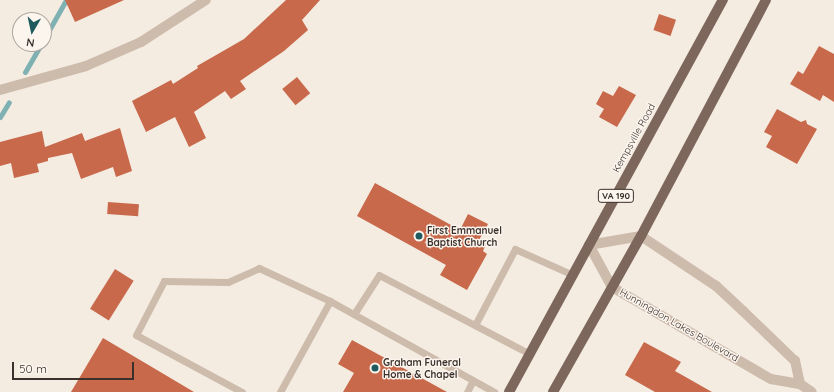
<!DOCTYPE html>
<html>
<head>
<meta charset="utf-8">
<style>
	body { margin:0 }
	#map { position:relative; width:834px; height:392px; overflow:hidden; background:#f4ebe1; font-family:Quicksand,sans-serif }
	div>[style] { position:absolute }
	.stream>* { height:5px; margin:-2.5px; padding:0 2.5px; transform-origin:2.5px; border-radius:2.5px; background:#7fb0b2 }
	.building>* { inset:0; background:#c8694b; transform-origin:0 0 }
	.service>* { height:7px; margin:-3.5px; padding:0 3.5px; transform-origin:3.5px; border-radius:3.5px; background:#cdbbac }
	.minor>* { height:10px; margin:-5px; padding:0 5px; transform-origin:5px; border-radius:5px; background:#cdbbac }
	.primary>* { height:10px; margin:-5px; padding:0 5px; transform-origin:5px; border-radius:5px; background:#7d675c }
	.dots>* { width:11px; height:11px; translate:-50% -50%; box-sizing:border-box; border:2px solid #fbf5ee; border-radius:50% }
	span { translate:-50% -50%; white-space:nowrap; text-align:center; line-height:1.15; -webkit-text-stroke:3px #fbf5ee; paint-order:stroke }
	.shield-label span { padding:1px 3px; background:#fbf5ee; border:1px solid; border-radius:3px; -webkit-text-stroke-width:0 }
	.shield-label { font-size:9px; color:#3b302b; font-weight:700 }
	.street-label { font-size:10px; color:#3b302b }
	.poi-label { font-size:10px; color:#3b302b; font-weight:700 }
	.left { translate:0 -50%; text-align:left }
	.north { position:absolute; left:12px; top:12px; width:40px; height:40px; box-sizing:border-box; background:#fbf5ee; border:1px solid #aea6a0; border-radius:50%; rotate:189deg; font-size:11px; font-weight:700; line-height:16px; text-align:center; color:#3b302b }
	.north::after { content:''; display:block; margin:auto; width:14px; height:18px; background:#1f5a5e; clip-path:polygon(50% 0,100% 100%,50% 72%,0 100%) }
	.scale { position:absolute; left:12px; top:362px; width:122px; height:18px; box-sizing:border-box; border:2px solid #3b302b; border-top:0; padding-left:5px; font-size:12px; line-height:14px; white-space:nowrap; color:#3b302b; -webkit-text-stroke:3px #fbf5ee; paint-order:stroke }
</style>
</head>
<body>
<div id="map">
	<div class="stream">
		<i style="left:44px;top:39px;width:45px;rotate:-60.6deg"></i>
		<i style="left:25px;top:72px;width:32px;rotate:-60deg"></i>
		<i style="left:0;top:117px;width:17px;rotate:-59deg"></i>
	</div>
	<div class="building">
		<i style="clip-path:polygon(65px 0,124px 0,75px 22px)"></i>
		<i style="clip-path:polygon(286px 0,320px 0,302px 20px,308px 30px,284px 51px,240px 81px,246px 89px,231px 99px,225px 91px,194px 112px,206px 138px,189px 147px,175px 117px,146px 132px,132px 101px,171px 80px,173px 84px,198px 68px,197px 66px,244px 39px)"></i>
		<i style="left:659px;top:14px;width:18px;height:17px;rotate:19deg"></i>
		<i style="clip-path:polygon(819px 46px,834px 54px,834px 102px,823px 95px,820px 101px,790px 84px,798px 71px,803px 74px)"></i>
		<i style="left:297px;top:77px;width:21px;height:19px;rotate:51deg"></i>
		<i style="clip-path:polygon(619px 86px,636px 95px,617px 127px,599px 117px,604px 109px,596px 104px,603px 91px,613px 96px)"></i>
		<i style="clip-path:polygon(777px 109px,801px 122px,806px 120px,807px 124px,817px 129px,797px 164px,766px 147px,772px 136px,764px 132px)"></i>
		<i style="clip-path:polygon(120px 128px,132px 171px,116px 177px,113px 167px,81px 179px,72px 153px,48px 158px,48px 161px,37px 164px,39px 172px,14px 178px,11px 163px,0 166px,0 142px,42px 131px,45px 147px,82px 133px,85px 141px)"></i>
		<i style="clip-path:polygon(375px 183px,460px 230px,468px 214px,488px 224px,479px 240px,486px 244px,483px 251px,487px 254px,467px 290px,440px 275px,446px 265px,357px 216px)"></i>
		<i style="left:108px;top:202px;width:31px;height:12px;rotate:4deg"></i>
		<i style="left:115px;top:269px;width:22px;height:47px;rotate:32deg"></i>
		<i style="clip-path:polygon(103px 338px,194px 392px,71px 392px)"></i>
		<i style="clip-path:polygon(352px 340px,447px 392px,343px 392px,354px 373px,338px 364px)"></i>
		<i style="clip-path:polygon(644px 342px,681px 362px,675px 371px,712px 392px,655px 392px,625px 375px)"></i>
	</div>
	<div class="service">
		<i style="left:354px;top:314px;width:46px;rotate:-57.3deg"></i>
		<i style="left:379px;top:275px;width:170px;rotate:27.6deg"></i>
		<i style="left:475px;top:325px;width:86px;rotate:-62.2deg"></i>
		<i style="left:515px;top:249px;width:64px;rotate:24.1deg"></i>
		<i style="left:242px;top:392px;width:120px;rotate:-151.7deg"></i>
		<i style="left:136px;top:335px;width:61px;rotate:-62.6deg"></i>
		<i style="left:164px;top:281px;width:64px;rotate:0.9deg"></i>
		<i style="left:228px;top:282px;width:34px;rotate:-24deg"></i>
		<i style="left:259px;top:268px;width:78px;rotate:24.9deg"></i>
		<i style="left:330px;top:301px;width:188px;rotate:29deg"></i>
		<i style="left:280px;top:392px;width:104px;rotate:-61.2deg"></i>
		<i style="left:467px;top:392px;width:13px;rotate:-63deg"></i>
	</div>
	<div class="minor">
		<i style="left:0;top:90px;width:89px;rotate:-15.6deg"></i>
		<i style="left:86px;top:66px;width:60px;rotate:-23.6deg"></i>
		<i style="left:141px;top:42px;width:77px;rotate:-32.9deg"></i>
		<i style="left:800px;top:384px;width:24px;rotate:-102deg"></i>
		<i style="left:795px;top:361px;width:72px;rotate:-136.1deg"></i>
		<i style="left:743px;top:311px;width:37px;rotate:-137deg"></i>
		<i style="left:716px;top:286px;width:90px;rotate:-146.3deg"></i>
		<i style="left:641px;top:236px;width:53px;rotate:170.2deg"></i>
		<i style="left:589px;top:245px;width:48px;rotate:61.3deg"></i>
		<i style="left:612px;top:287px;width:184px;rotate:30.1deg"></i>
		<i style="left:771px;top:379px;width:29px;rotate:10deg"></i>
		<i style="left:800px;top:384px;width:14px;rotate:34deg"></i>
	</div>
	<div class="primary">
		<i style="left:509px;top:392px;width:447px;rotate:-61.4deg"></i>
		<i style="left:553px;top:392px;width:179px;rotate:-60.6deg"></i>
		<i style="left:641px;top:236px;width:267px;rotate:-62.1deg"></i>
	</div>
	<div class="dots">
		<i style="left:419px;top:236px;background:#1f5a5e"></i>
		<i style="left:375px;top:368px;background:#1f5a5e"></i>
	</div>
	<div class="shield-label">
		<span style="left:616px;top:196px">VA 190</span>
	</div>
	<div class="street-label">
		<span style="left:634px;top:138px;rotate:-61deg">Kempsville Road</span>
		<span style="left:679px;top:325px;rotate:30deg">Hunningdon Lakes Boulevard</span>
	</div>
	<div class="poi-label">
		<span class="left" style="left:427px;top:236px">First Emmanuel<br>Baptist Church</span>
		<span class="left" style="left:383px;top:368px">Graham Funeral<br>Home &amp; Chapel</span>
	</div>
	<div class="north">N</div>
	<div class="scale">50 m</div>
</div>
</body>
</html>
